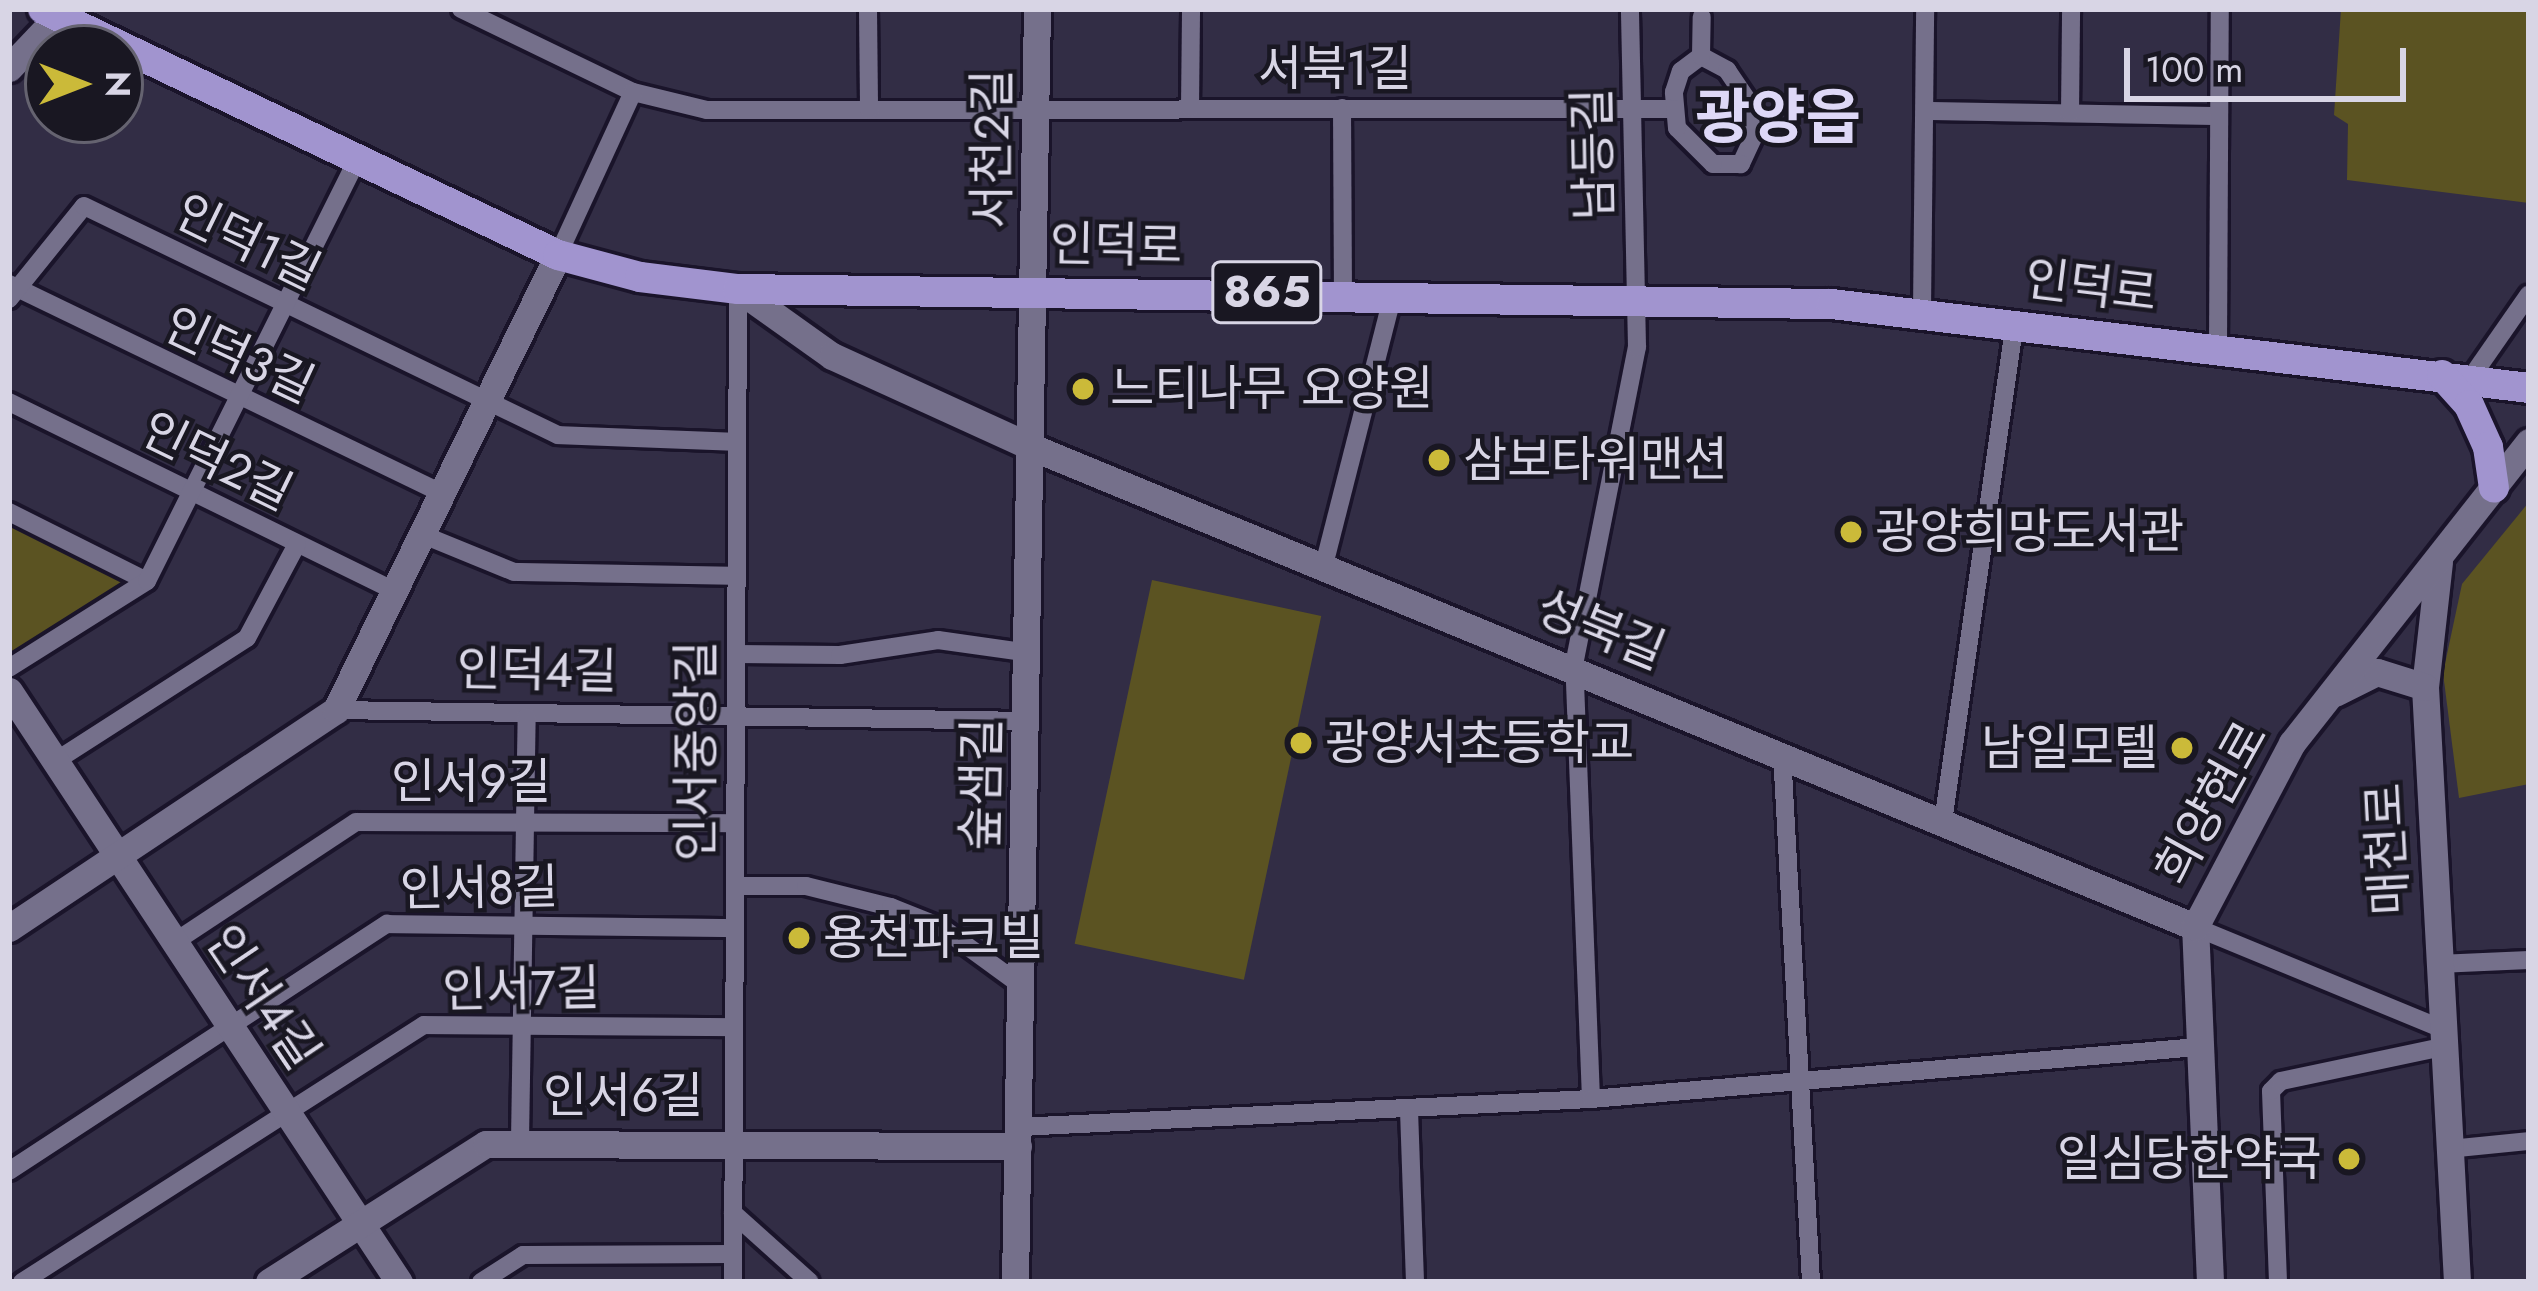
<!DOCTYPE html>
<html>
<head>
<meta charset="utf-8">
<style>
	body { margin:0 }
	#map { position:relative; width:2538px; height:1291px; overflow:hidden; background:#322d45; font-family:Jost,"Noto Sans KR",sans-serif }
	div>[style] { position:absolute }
	.green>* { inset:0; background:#5b5322; transform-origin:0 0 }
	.roads { filter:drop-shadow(3px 0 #1a142a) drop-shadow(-3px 0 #1a142a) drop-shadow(0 3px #1a142a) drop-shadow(0 -3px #1a142a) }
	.street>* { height:18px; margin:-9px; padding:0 9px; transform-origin:9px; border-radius:9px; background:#75708b }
	.secondary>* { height:27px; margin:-13.5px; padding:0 13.5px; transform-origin:13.5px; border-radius:13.5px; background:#75708b }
	.primary>* { height:30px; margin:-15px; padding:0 15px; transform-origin:15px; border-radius:15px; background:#a194cf }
	.dots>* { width:33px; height:33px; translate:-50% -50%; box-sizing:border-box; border:6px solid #191722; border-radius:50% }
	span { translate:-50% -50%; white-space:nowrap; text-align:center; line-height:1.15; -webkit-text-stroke:9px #191722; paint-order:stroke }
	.shield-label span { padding:3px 9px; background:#191722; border:3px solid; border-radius:9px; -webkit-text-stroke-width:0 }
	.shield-label { font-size:45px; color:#d8d5e5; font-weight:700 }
	.street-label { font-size:48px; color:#d8d5e5 }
	.poi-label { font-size:48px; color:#d8d5e5 }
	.left { translate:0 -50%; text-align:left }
	.right { translate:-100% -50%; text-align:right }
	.district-label { font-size:60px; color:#ded8f7; font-weight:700 }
	.frame { position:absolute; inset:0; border:12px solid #d8d5e5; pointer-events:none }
	.north { position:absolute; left:24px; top:24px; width:120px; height:120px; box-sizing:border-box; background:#191722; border:3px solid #656370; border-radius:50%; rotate:90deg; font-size:33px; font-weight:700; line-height:48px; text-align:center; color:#d8d5e5 }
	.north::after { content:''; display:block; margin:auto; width:42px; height:54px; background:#cbba39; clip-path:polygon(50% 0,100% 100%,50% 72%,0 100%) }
	.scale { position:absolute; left:2124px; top:48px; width:282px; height:54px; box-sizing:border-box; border:6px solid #d8d5e5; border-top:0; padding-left:15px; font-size:36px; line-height:42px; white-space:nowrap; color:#d8d5e5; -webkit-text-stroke:9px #191722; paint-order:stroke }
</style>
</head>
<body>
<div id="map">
	<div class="green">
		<i style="clip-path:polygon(2341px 9px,2529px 9px,2529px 203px,2347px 180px,2348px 124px,2334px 115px)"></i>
		<i style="clip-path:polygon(2529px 502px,2529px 784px,2459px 798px,2443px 673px,2462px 584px)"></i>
		<i style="clip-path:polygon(9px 512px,147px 581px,9px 668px)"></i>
		<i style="left:1152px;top:580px;width:173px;height:372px;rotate:12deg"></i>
	</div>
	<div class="roads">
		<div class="street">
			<i style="left:461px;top:9px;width:191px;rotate:25.8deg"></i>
			<i style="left:633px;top:92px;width:76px;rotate:13.7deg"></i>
			<i style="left:707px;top:110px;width:964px;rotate:-0.06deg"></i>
			<i style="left:868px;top:9px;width:101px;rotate:89.4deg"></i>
			<i style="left:1701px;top:56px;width:30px;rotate:28deg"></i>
			<i style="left:1727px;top:70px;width:36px;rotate:56deg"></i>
			<i style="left:1747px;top:100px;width:38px;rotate:81deg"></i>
			<i style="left:1753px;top:138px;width:29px;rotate:115deg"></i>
			<i style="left:1741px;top:164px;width:28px;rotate:180deg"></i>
			<i style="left:1713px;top:164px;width:51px;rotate:-135deg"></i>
			<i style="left:1677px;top:128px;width:36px;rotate:-95deg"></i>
			<i style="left:1674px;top:92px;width:22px;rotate:-72deg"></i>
			<i style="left:1681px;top:71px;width:25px;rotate:-37deg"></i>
			<i style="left:1701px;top:56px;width:39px;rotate:-89deg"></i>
			<i style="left:1190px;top:108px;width:99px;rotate:-89.4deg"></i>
			<i style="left:1342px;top:108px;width:186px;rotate:89.7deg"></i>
			<i style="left:1926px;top:111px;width:293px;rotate:1deg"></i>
			<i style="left:2070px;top:113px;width:104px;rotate:-89.4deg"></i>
			<i style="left:558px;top:255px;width:179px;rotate:-65.3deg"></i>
			<i style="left:9px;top:284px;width:478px;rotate:25.8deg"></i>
			<i style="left:9px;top:299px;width:119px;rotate:-51.1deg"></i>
			<i style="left:84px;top:206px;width:526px;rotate:25.79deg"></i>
			<i style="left:558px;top:435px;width:179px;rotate:2.2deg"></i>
			<i style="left:1922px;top:310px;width:301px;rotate:-89.4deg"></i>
			<i style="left:2218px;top:347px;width:338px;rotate:-89.7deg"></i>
			<i style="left:2470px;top:379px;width:103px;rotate:-55.2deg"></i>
			<i style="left:9px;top:402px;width:425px;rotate:26.1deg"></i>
			<i style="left:9px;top:512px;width:154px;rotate:26.6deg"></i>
			<i style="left:421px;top:534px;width:100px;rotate:22.2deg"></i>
			<i style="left:514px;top:572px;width:222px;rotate:1deg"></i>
			<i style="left:1324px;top:565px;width:280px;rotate:-75.7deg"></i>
			<i style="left:736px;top:654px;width:104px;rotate:0.6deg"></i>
			<i style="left:840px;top:655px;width:99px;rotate:-8.7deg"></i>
			<i style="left:938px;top:640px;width:92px;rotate:8.1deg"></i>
			<i style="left:9px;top:668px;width:163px;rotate:-32.2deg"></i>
			<i style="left:147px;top:581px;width:471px;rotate:-63.5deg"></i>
			<i style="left:336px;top:710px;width:692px;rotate:0.91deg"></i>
			<i style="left:1782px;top:753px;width:530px;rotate:86.86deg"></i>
			<i style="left:54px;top:762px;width:229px;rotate:-32.7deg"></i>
			<i style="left:247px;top:638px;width:106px;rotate:-62deg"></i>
			<i style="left:1943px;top:822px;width:506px;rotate:-81.82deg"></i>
			<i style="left:735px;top:886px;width:71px"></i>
			<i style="left:806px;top:886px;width:88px;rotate:13.9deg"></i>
			<i style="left:891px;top:907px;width:54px;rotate:21.8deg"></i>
			<i style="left:941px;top:927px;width:100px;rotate:36.1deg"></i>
			<i style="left:2195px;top:927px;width:267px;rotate:22.4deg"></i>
			<i style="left:173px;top:943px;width:219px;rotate:-33.5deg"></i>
			<i style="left:356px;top:822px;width:379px;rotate:0.2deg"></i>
			<i style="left:2438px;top:964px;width:91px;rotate:-2.5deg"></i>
			<i style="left:1591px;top:1099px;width:434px;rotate:-92.2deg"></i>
			<i style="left:1574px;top:665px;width:324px;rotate:-78.8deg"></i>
			<i style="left:1637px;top:347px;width:338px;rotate:-91.2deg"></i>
			<i style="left:1409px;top:1110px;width:172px;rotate:88deg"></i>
			<i style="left:1018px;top:1127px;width:574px;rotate:-2.8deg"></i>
			<i style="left:1591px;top:1099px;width:609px;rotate:-4.9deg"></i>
			<i style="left:520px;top:1141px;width:424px;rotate:-89.1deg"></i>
			<i style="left:2449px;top:1149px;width:80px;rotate:-5.7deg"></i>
			<i style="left:9px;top:1171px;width:452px;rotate:-33.2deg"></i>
			<i style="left:387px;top:924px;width:348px;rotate:0.7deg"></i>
			<i style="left:733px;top:1213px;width:103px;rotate:41.9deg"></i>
			<i style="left:22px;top:1282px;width:477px;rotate:-32.6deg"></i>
			<i style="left:424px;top:1025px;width:310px;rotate:0.4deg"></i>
			<i style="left:481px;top:1282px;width:50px;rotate:-32.7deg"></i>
			<i style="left:523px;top:1255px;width:210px;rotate:-0.3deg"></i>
			<i style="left:733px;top:1282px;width:993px;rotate:-89.71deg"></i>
			<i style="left:2278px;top:1282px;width:191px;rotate:-92.1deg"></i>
			<i style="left:2271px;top:1091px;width:14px;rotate:-45deg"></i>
			<i style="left:2281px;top:1081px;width:166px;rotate:-11.9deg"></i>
		</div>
		<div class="secondary">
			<i style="left:9px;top:68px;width:81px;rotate:-46.5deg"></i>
			<i style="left:738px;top:289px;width:115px;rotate:35.5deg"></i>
			<i style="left:832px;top:356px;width:222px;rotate:24.5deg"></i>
			<i style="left:1034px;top:448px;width:1256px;rotate:22.42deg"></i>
			<i style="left:2439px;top:562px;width:126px;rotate:96.4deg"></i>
			<i style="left:2425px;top:687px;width:596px;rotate:86.92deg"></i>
			<i style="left:9px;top:691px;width:708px;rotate:56.58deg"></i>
			<i style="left:2335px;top:693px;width:47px;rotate:-26.6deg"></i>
			<i style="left:2377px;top:672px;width:50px;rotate:17.4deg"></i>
			<i style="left:9px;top:928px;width:393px;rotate:-33.7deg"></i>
			<i style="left:336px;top:710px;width:506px;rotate:-63.99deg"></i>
			<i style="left:269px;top:1282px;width:257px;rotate:-32.5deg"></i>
			<i style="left:486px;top:1144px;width:532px;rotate:0.22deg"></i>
			<i style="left:1015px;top:1282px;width:1273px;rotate:-89.01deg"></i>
			<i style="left:2210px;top:1282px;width:355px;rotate:-92.4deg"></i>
			<i style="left:2195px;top:927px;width:208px;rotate:-62.2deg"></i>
			<i style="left:2292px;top:743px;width:383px;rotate:-51.8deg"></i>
		</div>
		<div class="primary">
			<i style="left:43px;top:9px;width:571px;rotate:25.53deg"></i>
			<i style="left:558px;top:255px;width:85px;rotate:15deg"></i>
			<i style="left:640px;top:277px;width:99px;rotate:7deg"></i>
			<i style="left:738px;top:289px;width:1094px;rotate:0.79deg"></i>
			<i style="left:1832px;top:304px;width:702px;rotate:6.87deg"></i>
			<i style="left:2442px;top:375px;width:40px;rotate:48deg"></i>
			<i style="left:2469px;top:405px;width:46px;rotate:65.7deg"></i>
			<i style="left:2488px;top:447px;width:41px;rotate:81.7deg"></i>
		</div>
	</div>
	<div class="dots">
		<i style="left:1083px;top:389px;background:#cbba39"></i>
		<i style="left:1439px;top:460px;background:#cbba39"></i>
		<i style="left:1851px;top:532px;background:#cbba39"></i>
		<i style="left:1301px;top:743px;background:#cbba39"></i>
		<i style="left:2182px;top:748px;background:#cbba39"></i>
		<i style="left:799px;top:938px;background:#cbba39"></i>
		<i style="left:2349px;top:1159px;background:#cbba39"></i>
	</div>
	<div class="shield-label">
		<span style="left:1267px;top:292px">865</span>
	</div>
	<div class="street-label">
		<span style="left:1335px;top:69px">서북1길</span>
		<span style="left:992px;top:149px;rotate:-90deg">서천2길</span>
		<span style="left:1593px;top:154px;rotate:-91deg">남등길</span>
		<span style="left:248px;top:242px;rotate:26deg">인덕1길</span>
		<span style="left:1116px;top:245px;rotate:1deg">인덕로</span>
		<span style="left:2091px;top:286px;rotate:7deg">인덕로</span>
		<span style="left:239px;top:355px;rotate:25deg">인덕3길</span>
		<span style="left:217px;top:461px;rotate:26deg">인덕2길</span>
		<span style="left:1601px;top:629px;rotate:22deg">성북길</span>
		<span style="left:537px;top:670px;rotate:1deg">인덕4길</span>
		<span style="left:696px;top:751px;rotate:-90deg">인서중앙길</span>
		<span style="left:471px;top:782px">인서9길</span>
		<span style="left:981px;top:784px;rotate:-89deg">숲샘길</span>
		<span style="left:2211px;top:803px;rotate:-61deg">희양현로</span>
		<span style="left:2387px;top:849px;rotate:-93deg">매천로</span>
		<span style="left:479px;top:888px;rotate:-1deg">인서8길</span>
		<span style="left:521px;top:989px;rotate:-1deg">인서7길</span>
		<span style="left:263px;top:997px;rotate:56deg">인서4길</span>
		<span style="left:623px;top:1096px">인서6길</span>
	</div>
	<div class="poi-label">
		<span class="left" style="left:1110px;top:389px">느티나무 요양원</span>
		<span class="left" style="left:1463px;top:460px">삼보타워맨션</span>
		<span class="left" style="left:1875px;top:532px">광양희망도서관</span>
		<span class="left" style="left:1325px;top:743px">광양서초등학교</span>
		<span class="right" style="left:2158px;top:748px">남일모텔</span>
		<span class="left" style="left:823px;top:938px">용천파크빌</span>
		<span class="right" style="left:2322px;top:1159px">일심당한약국</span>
	</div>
	<div class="district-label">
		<span style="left:1778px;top:117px">광양읍</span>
	</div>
	<div class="frame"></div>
	<div class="north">N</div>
	<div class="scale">100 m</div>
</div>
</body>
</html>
